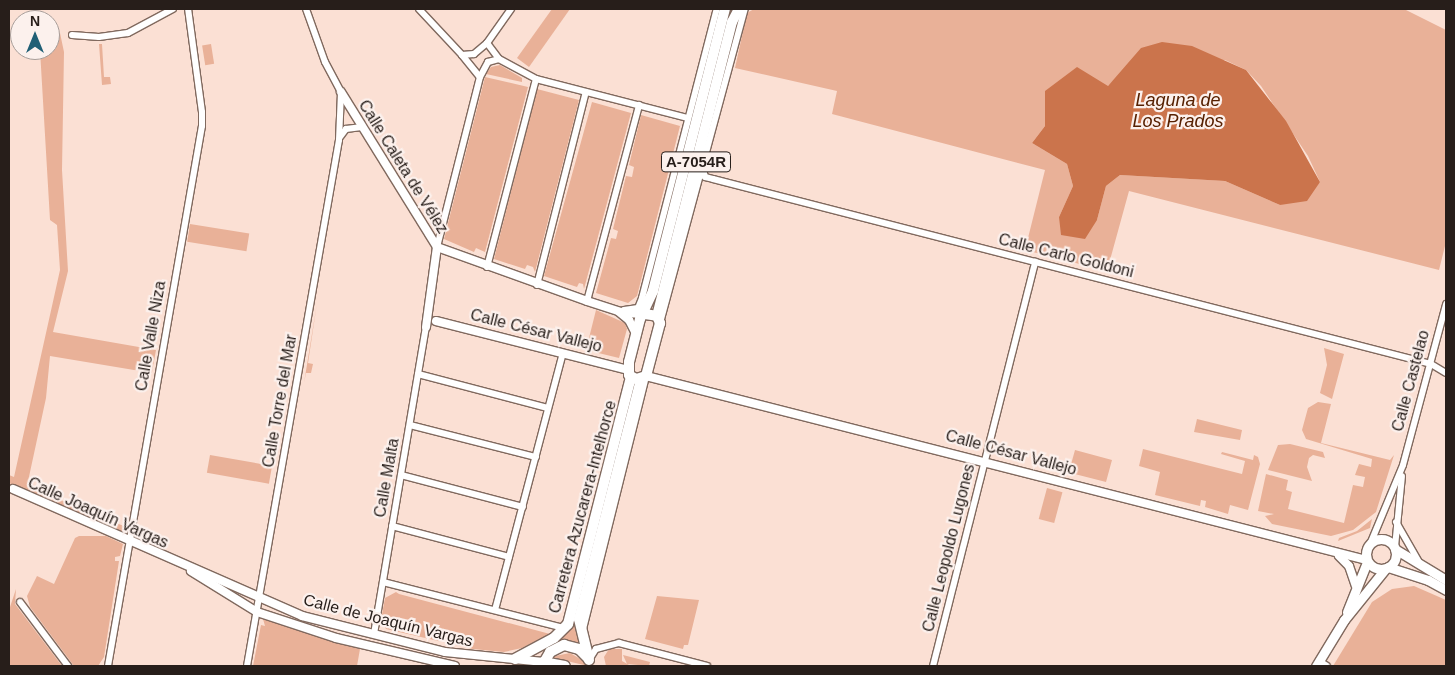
<!DOCTYPE html>
<html>
<head>
<meta charset="utf-8">
<style>
	body { margin:0 }
	#map { position:relative; width:1455px; height:675px; overflow:hidden; background:#fbe0d4; font-family:Helvetica,sans-serif }
	div>[style] { position:absolute }
	.green>* { inset:0; background:#e9b198; transform-origin:0 0 }
	.water>* { inset:0; background:#cb744c }
	.roads { filter:drop-shadow(1px 0 #80695e) drop-shadow(-1px 0 #80695e) drop-shadow(0 1px #80695e) drop-shadow(0 -1px #80695e) }
	.minor>* { height:6px; margin:-3px; padding:0 3px; transform-origin:3px; border-radius:3px; background:#fff }
	.tertiary>* { height:8px; margin:-4px; padding:0 4px; transform-origin:4px; border-radius:4px; background:#fff }
	.secondary>* { height:9px; margin:-4.5px; padding:0 4.5px; transform-origin:4.5px; border-radius:4.5px; background:#fff }
	.secondary>.ring { margin:-4.5px; padding:0; box-sizing:content-box; background:none; border:9px solid #fff; border-radius:50% }
	.primary>* { height:10px; margin:-5px; padding:0 5px; transform-origin:5px; border-radius:5px; background:#fff }
	span { translate:-50% -50%; white-space:nowrap; text-align:center; line-height:1.15; -webkit-text-stroke:4.5px #fcf1ed; paint-order:stroke }
	.shield-label span { padding:1px 4px; background:#fcf1ed; border:1px solid; border-radius:4px; -webkit-text-stroke-width:0 }
	.shield-label { font-size:15px; color:#271e1a; font-weight:700 }
	.street-label { font-size:16px; color:#271e1a }
	.water-label { font-size:18px; color:#572001; font-style:italic }
	.frame { position:absolute; inset:0; border:10px solid #271e1a; pointer-events:none }
	.north { position:absolute; left:10px; top:10px; width:50px; height:50px; box-sizing:border-box; background:#fcf1ed; border:1px solid #a79d99; border-radius:50%; rotate:0deg; font-size:14px; font-weight:700; line-height:20px; text-align:center; color:#271e1a }
	.north::after { content:''; display:block; margin:auto; width:18px; height:22px; background:#205f75; clip-path:polygon(50% 0,100% 100%,50% 72%,0 100%) }
</style>
</head>
<body>
<div id="map">
	<div class="green">
		<i style="clip-path:polygon(552px 9px,570px 9px,529px 67px,517px 58px)"></i>
		<i style="clip-path:polygon(evenodd,754px 9px,1404px 9px,1446px 30px,1446px 242px,1439px 270px,1129px 191px,1107px 271px,1025px 250px,1045px 170px,832px 114px,837px 91px,735px 68px,747px 13px,754px 9px,1225px 60px,1246px 70px,1261px 86px,1308px 156px,1320px 182px,1280px 205px,1225px 181px,1120px 175px,1106px 186px,1097px 220px,1059px 217px,1073px 186px,1067px 164px,1032px 143px,1045px 126px,1108px 86px,1124px 71px,1225px 60px)"></i>
		<i style="clip-path:polygon(50px 33px,60px 33px,64px 52px,62px 170px,68px 271px,53px 332px,156px 350px,152px 373px,50px 356px,46px 398px,27px 486px,126px 527px,124px 536px,9px 483px,9px 475px,14px 477px,60px 270px,57px 225px,50px 220px,40px 50px,50px 50px)"></i>
		<i style="clip-path:polygon(99px 44px,102px 44px,104px 77px,110px 77px,111px 84px,102px 85px)"></i>
		<i style="left:211px;top:44px;width:20px;height:9px;rotate:81deg"></i>
		<i style="clip-path:polygon(500px 65px,522px 78px,522px 82px,486px 74px,491px 67px)"></i>
		<i style="clip-path:polygon(485px 77px,528px 87px,485px 252px,476px 248px,474px 252px,444px 239px)"></i>
		<i style="clip-path:polygon(537px 89px,579px 100px,535px 272px,533px 267px,527px 265px,525px 269px,494px 259px)"></i>
		<i style="clip-path:polygon(592px 102px,631px 113px,584px 289px,583px 284px,579px 283px,577px 287px,544px 276px)"></i>
		<i style="clip-path:polygon(641px 115px,680px 126px,637px 296px,628px 303px,596px 293px,611px 238px,616px 239px,618px 231px,613px 229px,626px 176px,632px 177px,634px 167px,629px 165px)"></i>
		<i style="left:190px;top:224px;width:60px;height:18px;rotate:9deg"></i>
		<i style="clip-path:polygon(317px 303px,308px 363px,313px 364px,311px 373px,306px 373px,304px 383px)"></i>
		<i style="clip-path:polygon(596px 310px,625px 323px,627px 329px,619px 358px,586px 350px)"></i>
		<i style="clip-path:polygon(1324px 348px,1344px 354px,1332px 399px,1320px 393px,1327px 365px)"></i>
		<i style="clip-path:polygon(1318px 402px,1331px 404px,1321px 443px,1390px 460px,1394px 455px,1376px 512px,1353px 530px,1331px 536px,1272px 524px,1265px 516px,1274px 514px,1258px 511px,1266px 474px,1288px 480px,1286px 490px,1292px 492px,1288px 509px,1344px 523px,1353px 485px,1363px 487px,1365px 477px,1355px 475px,1359px 464px,1371px 467px,1372px 459px,1306px 439px,1302px 430px,1308px 408px)"></i>
		<i style="clip-path:polygon(1197px 419px,1242px 430px,1240px 440px,1194px 432px)"></i>
		<i style="clip-path:polygon(1290px 444px,1323px 452px,1325px 458px,1313px 455px,1309px 458px,1307px 467px,1312px 481px,1268px 470px,1278px 445px)"></i>
		<i style="clip-path:polygon(1143px 449px,1242px 474px,1245px 461px,1221px 454px,1222px 452px,1253px 460px,1254px 455px,1258px 457px,1260px 464px,1248px 510px,1230px 505px,1228px 514px,1205px 507px,1206px 501px,1201px 500px,1200px 506px,1155px 495px,1160px 472px,1139px 466px)"></i>
		<i style="clip-path:polygon(1075px 450px,1112px 460px,1106px 482px,1059px 470px,1060px 466px,1070px 468px)"></i>
		<i style="left:210px;top:455px;width:63px;height:18px;rotate:10deg"></i>
		<i style="left:1047px;top:488px;width:16px;height:32px;rotate:15deg"></i>
		<i style="clip-path:polygon(1372px 519px,1370px 528px,1338px 541px,1339px 538px,1357px 531px)"></i>
		<i style="clip-path:polygon(79px 536px,106px 536px,123px 544px,120px 556px,115px 557px,115px 561px,119px 561px,104px 657px,98px 666px,74px 666px,30px 607px,27px 596px,37px 576px,54px 584px,75px 538px)"></i>
		<i style="clip-path:polygon(1414px 586px,1446px 600px,1446px 666px,1333px 666px,1372px 602px,1392px 589px)"></i>
		<i style="clip-path:polygon(16px 589px,15px 604px,62px 666px,9px 666px,9px 610px)"></i>
		<i style="clip-path:polygon(396px 592px,399px 594px,550px 634px,522px 648px,504px 652px,473px 649px,386px 629px,381px 620px,385px 598px)"></i>
		<i style="clip-path:polygon(657px 596px,699px 600px,688px 645px,684px 645px,683px 649px,645px 639px)"></i>
		<i style="clip-path:polygon(263px 619px,360px 649px,357px 666px,253px 666px,261px 625px,265px 626px)"></i>
		<i style="clip-path:polygon(573px 621px,579px 643px,558px 641px)"></i>
		<i style="clip-path:polygon(609px 649px,622px 649px,622px 661px,631px 666px,606px 666px,604px 657px)"></i>
		<i style="clip-path:polygon(570px 653px,582px 660px,588px 666px,550px 657px)"></i>
		<i style="clip-path:polygon(623px 655px,650px 662px,649px 666px,627px 664px)"></i>
	</div>
	<div class="water">
		<i style="clip-path:polygon(1162px 42px,1192px 46px,1246px 70px,1286px 121px,1320px 182px,1307px 201px,1280px 205px,1225px 181px,1120px 175px,1106px 186px,1097px 220px,1085px 239px,1061px 235px,1059px 217px,1073px 186px,1067px 164px,1032px 143px,1045px 126px,1045px 91px,1077px 67px,1108px 86px,1141px 48px)"></i>
	</div>
	<div class="roads">
		<div class="minor">
			<i style="left:419px;top:9px;width:63px;rotate:46.9deg"></i>
			<i style="left:462px;top:55px;width:12px;rotate:-5deg"></i>
			<i style="left:474px;top:54px;width:17px;rotate:-40deg"></i>
			<i style="left:487px;top:43px;width:42px;rotate:-54.8deg"></i>
			<i style="left:72px;top:35px;width:27px;rotate:4deg"></i>
			<i style="left:99px;top:37px;width:29px;rotate:-8deg"></i>
			<i style="left:128px;top:33px;width:51px;rotate:-28.1deg"></i>
			<i style="left:487px;top:43px;width:20px;rotate:53deg"></i>
			<i style="left:499px;top:59px;width:42px;rotate:28.4deg"></i>
			<i style="left:536px;top:79px;width:157px;rotate:14.4deg"></i>
			<i style="left:462px;top:55px;width:28px;rotate:51deg"></i>
			<i style="left:340px;top:137px;width:10px;rotate:-53deg"></i>
			<i style="left:346px;top:129px;width:16px;rotate:-7deg"></i>
			<i style="left:702px;top:165px;width:12px;rotate:76deg"></i>
			<i style="left:705px;top:177px;width:8px;rotate:14deg"></i>
			<i style="left:713px;top:179px;width:741px;rotate:14.45deg"></i>
			<i style="left:1431px;top:364px;width:17px;rotate:31deg"></i>
			<i style="left:437px;top:247px;width:175px;rotate:-75.8deg"></i>
			<i style="left:480px;top:77px;width:17px;rotate:-62deg"></i>
			<i style="left:488px;top:62px;width:11px;rotate:-15deg"></i>
			<i style="left:487px;top:267px;width:194px;rotate:-75.4deg"></i>
			<i style="left:537px;top:285px;width:199px;rotate:-75.8deg"></i>
			<i style="left:587px;top:301px;width:203px;rotate:-75.1deg"></i>
			<i style="left:624px;top:310px;width:14px;rotate:-8deg"></i>
			<i style="left:638px;top:308px;width:11px;rotate:-68deg"></i>
			<i style="left:642px;top:298px;width:299px;rotate:-75.5deg"></i>
			<i style="left:660px;top:323px;width:325px;rotate:-74.9deg"></i>
			<i style="left:418px;top:374px;width:134px;rotate:14.7deg"></i>
			<i style="left:410px;top:425px;width:130px;rotate:14.3deg"></i>
			<i style="left:401px;top:475px;width:126px;rotate:14.7deg"></i>
			<i style="left:1396px;top:522px;width:46px;rotate:60.1deg"></i>
			<i style="left:392px;top:526px;width:121px;rotate:14.8deg"></i>
			<i style="left:1371px;top:542px;width:83px;rotate:-67.4deg"></i>
			<i style="left:1403px;top:465px;width:167px;rotate:-75deg"></i>
			<i style="left:1395px;top:547px;width:71px;rotate:-84.4deg"></i>
			<i style="left:383px;top:582px;width:187px;rotate:14.3deg"></i>
			<i style="left:20px;top:602px;width:80px;rotate:53.1deg"></i>
			<i style="left:495px;top:610px;width:266px;rotate:-75.2deg"></i>
			<i style="left:583px;top:629px;width:261px;rotate:-76deg"></i>
			<i style="left:374px;top:634px;width:311px;rotate:-80.4deg"></i>
			<i style="left:589px;top:660px;width:13px;rotate:-58deg"></i>
			<i style="left:596px;top:649px;width:24px;rotate:-15deg"></i>
			<i style="left:619px;top:643px;width:91px;rotate:14.6deg"></i>
			<i style="left:1319px;top:661px;width:9px;rotate:32deg"></i>
			<i style="left:108px;top:666px;width:548px;rotate:-80.13deg"></i>
			<i style="left:202px;top:126px;width:14px;rotate:-90deg"></i>
			<i style="left:202px;top:112px;width:104px;rotate:-97.7deg"></i>
			<i style="left:247px;top:666px;width:534px;rotate:-80.08deg"></i>
			<i style="left:339px;top:140px;width:48px;rotate:-87.6deg"></i>
			<i style="left:341px;top:92px;width:34px;rotate:-118deg"></i>
			<i style="left:325px;top:62px;width:56px;rotate:-109.7deg"></i>
			<i style="left:933px;top:666px;width:417px;rotate:-75.8deg"></i>
		</div>
		<div class="tertiary">
			<i style="left:341px;top:92px;width:182px;rotate:58.2deg"></i>
			<i style="left:437px;top:247px;width:159px;rotate:19.8deg"></i>
			<i style="left:587px;top:301px;width:39px;rotate:18deg"></i>
			<i style="left:624px;top:313px;width:21px;rotate:3deg"></i>
			<i style="left:619px;top:312px;width:13px;rotate:39deg"></i>
			<i style="left:629px;top:320px;width:16px;rotate:63deg"></i>
			<i style="left:436px;top:321px;width:198px;rotate:14.3deg"></i>
			<i style="left:426px;top:327px;width:81px;rotate:-82.2deg"></i>
			<i style="left:646px;top:376px;width:744px;rotate:14.32deg"></i>
			<i style="left:13px;top:489px;width:316px;rotate:23.7deg"></i>
			<i style="left:302px;top:616px;width:147px;rotate:14.1deg"></i>
			<i style="left:445px;top:652px;width:99px;rotate:5.8deg"></i>
			<i style="left:1339px;top:556px;width:14px;rotate:45deg"></i>
			<i style="left:1349px;top:566px;width:21px;rotate:71deg"></i>
			<i style="left:191px;top:571px;width:78px;rotate:31.8deg"></i>
			<i style="left:257px;top:612px;width:83px;rotate:18.2deg"></i>
			<i style="left:336px;top:638px;width:122px;rotate:13.2deg"></i>
		</div>
		<div class="secondary">
			<i class="ring" style="left:1366px;top:539px;width:21px;height:21px"></i>
			<i style="left:1395px;top:549px;width:60px;rotate:31.3deg"></i>
			<i style="left:1388px;top:567px;width:42px;rotate:18deg"></i>
			<i style="left:1428px;top:580px;width:21px;rotate:29deg"></i>
			<i style="left:1347px;top:612px;width:54px;rotate:-68.2deg"></i>
			<i style="left:1316px;top:666px;width:54px;rotate:-58.7deg"></i>
			<i style="left:1344px;top:620px;width:65px;rotate:-51.2deg"></i>
		</div>
		<div class="primary">
			<i style="left:645px;top:314px;width:12px;rotate:9deg"></i>
			<i style="left:657px;top:316px;width:8px;rotate:67deg"></i>
			<i style="left:660px;top:323px;width:55px;rotate:104.8deg"></i>
			<i style="left:646px;top:376px;width:10px;rotate:163deg"></i>
			<i style="left:636px;top:379px;width:8px;rotate:-150deg"></i>
			<i style="left:629px;top:375px;width:13px;rotate:-90deg"></i>
			<i style="left:629px;top:362px;width:44px;rotate:-75.7deg"></i>
			<i style="left:640px;top:319px;width:31px;rotate:-65deg"></i>
			<i style="left:653px;top:291px;width:291px;rotate:-75.7deg"></i>
			<i style="left:657px;top:316px;width:303px;rotate:-75.7deg"></i>
			<i style="left:732px;top:22px;width:15px;rotate:-62deg"></i>
			<i style="left:515px;top:659px;width:44px;rotate:-28.3deg"></i>
			<i style="left:554px;top:638px;width:20px;rotate:-45deg"></i>
			<i style="left:568px;top:624px;width:255px;rotate:-75.7deg"></i>
			<i style="left:589px;top:660px;width:42px;rotate:-103.7deg"></i>
			<i style="left:579px;top:619px;width:248px;rotate:-75.5deg"></i>
			<i style="left:543px;top:662px;width:22px;rotate:10deg"></i>
			<i style="left:542px;top:666px;width:16px;rotate:-60deg"></i>
			<i style="left:550px;top:652px;width:16px;rotate:-27deg"></i>
			<i style="left:564px;top:645px;width:16px;rotate:15deg"></i>
			<i style="left:579px;top:649px;width:13px;rotate:45deg"></i>
		</div>
	</div>
	<div class="shield-label">
		<span style="left:696px;top:162px">A-7054R</span>
	</div>
	<div class="street-label">
		<span style="left:403px;top:167px;rotate:58deg">Calle Caleta de Vélez</span>
		<span style="left:1066px;top:256px;rotate:14deg">Calle Carlo Goldoni</span>
		<span style="left:536px;top:331px;rotate:14deg">Calle César Vallejo</span>
		<span style="left:151px;top:336px;rotate:-80deg">Calle Valle Niza</span>
		<span style="left:1411px;top:381px;rotate:-75deg">Calle Castelao</span>
		<span style="left:280px;top:401px;rotate:-80deg">Calle Torre del Mar</span>
		<span style="left:1011px;top:453px;rotate:15deg">Calle César Vallejo</span>
		<span style="left:387px;top:478px;rotate:-80deg">Calle Malta</span>
		<span style="left:583px;top:507px;rotate:-75deg">Carretera Azucarera-Intelhorce</span>
		<span style="left:98px;top:513px;rotate:24deg">Calle Joaquín Vargas</span>
		<span style="left:949px;top:548px;rotate:-76deg">Calle Leopoldo Lugones</span>
		<span style="left:388px;top:621px;rotate:14deg">Calle de Joaquín Vargas</span>
	</div>
	<div class="water-label">
		<span style="left:1178px;top:111px">Laguna de<br>Los Prados</span>
	</div>
	<div class="frame"></div>
	<div class="north">N</div>
</div>
</body>
</html>
